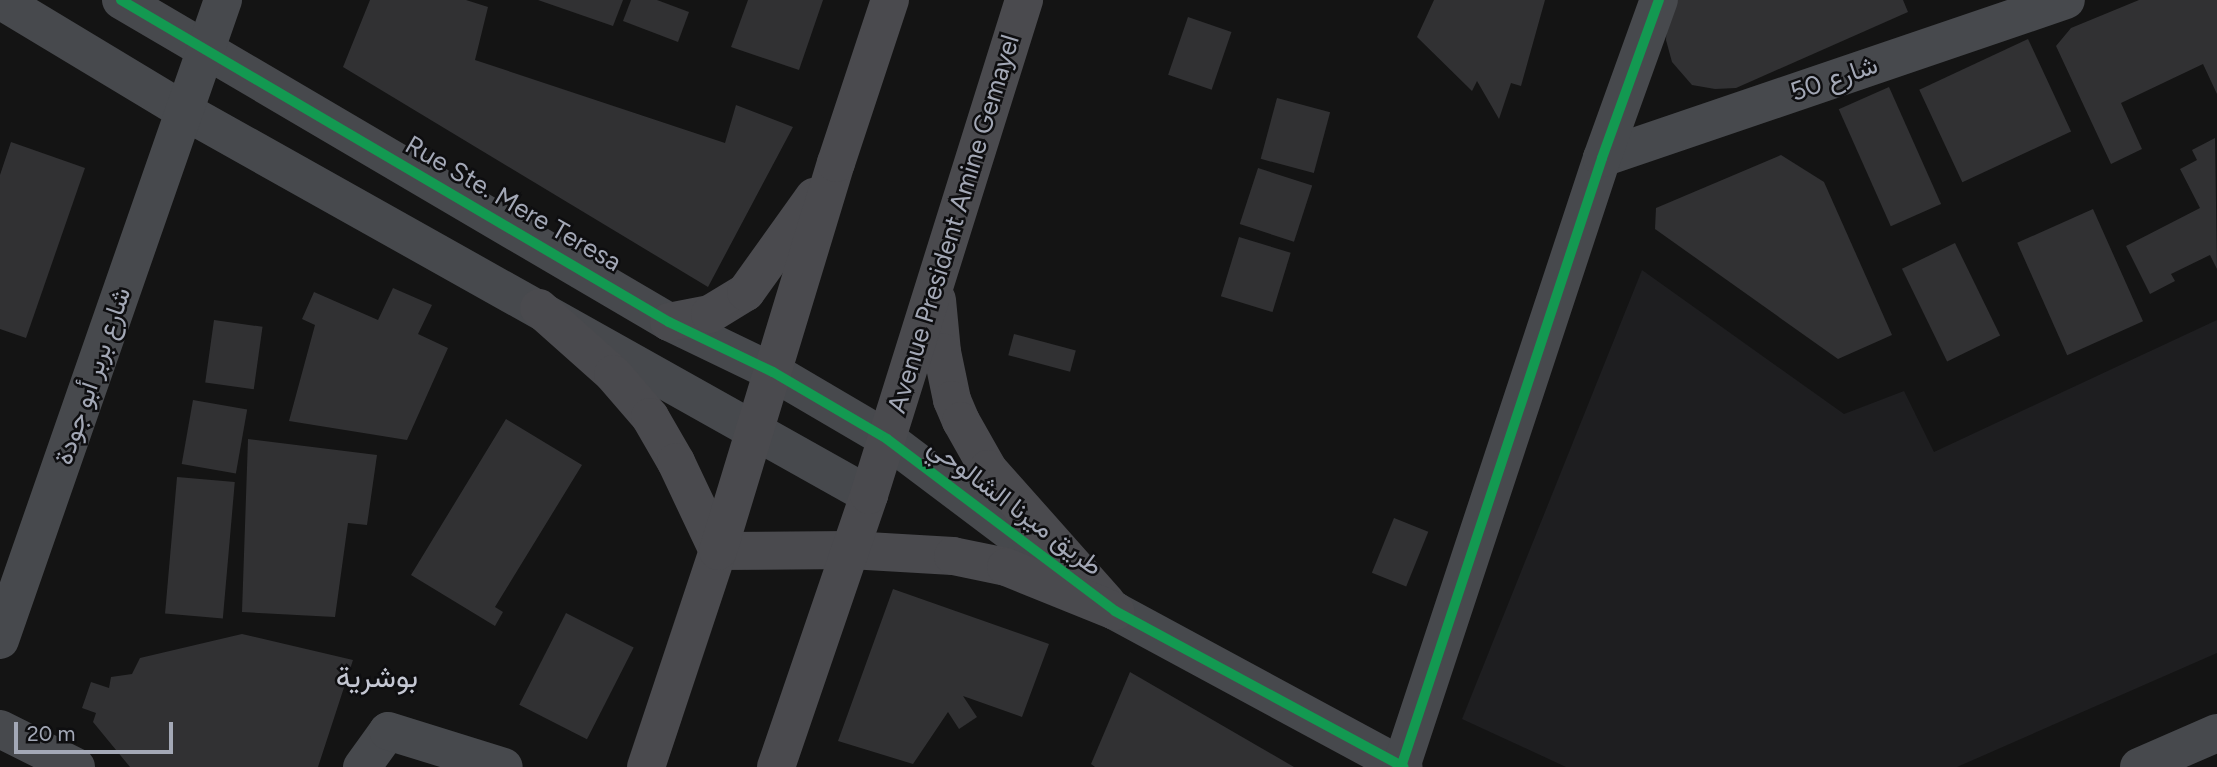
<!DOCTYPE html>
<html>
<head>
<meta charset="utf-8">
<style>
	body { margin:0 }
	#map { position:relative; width:2217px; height:767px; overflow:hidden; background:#141414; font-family:Figtree,Vazirmatn,sans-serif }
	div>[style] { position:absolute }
	.built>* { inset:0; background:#1e1e20 }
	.building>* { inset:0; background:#313133; transform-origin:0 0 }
	.minor>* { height:38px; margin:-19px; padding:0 19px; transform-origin:19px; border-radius:19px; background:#47494d }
	.highway>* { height:38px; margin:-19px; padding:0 19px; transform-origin:19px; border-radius:19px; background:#4a4a4e }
	.cycleway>* { height:10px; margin:-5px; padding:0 5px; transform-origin:5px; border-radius:5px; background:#139951 }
	span { translate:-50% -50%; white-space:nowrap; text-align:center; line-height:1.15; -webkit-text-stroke:5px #0e0e10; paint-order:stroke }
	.street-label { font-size:26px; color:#a3a8b6 }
	.quarter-label { font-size:30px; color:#c4c7d2 }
	.scale { position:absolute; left:14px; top:722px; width:159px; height:32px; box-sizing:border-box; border:4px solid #a3a8b6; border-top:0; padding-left:9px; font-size:21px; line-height:24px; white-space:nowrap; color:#a3a8b6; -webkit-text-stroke:5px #0e0e10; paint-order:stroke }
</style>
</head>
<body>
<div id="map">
	<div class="built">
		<i style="clip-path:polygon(1642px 270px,1844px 414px,1904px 391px,1934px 452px,2217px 320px,2217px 653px,1957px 767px,1566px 767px,1462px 719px)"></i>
	</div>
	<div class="building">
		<i style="clip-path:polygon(370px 0,466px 0,488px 7px,475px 60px,725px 143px,736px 105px,793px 127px,708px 287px,343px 67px)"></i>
		<i style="clip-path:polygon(538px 0,623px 0,613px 26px)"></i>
		<i style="clip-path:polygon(631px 0,657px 0,689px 12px,678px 42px,623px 21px)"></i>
		<i style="clip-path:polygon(748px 0,823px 0,799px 70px,731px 47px)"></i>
		<i style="clip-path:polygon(1434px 0,1545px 0,1521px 86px,1511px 83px,1499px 119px,1477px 81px,1472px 91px,1417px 37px)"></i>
		<i style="clip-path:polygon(1675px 0,1903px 0,1908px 12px,1736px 88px,1715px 89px,1692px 85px,1672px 62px,1666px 40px,1667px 22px)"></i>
		<i style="clip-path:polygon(2139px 0,2217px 0,2217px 94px,2203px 64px,2121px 103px,2142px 149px,2111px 164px,2056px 46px,2071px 28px)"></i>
		<i style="left:1188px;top:17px;width:46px;height:61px;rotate:19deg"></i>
		<i style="left:2028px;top:39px;width:102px;height:120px;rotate:65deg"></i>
		<i style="left:1889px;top:87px;width:128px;height:55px;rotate:66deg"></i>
		<i style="left:1277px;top:98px;width:55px;height:63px;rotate:15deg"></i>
		<i style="clip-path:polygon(2215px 138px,2217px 269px,2210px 255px,2171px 274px,2175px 281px,2150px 294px,2126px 246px,2200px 208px,2180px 169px,2197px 160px,2192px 150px)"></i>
		<i style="clip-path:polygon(11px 142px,85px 168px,26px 338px,0 329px,0 175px)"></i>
		<i style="clip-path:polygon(1781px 155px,1824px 182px,1892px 335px,1838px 359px,1655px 229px,1656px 208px)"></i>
		<i style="left:1258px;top:168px;width:57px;height:59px;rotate:18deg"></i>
		<i style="left:2093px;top:209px;width:123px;height:83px;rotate:66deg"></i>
		<i style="left:1239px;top:237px;width:54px;height:62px;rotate:17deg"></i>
		<i style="left:1955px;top:243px;width:103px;height:59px;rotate:64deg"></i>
		<i style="clip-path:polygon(393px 288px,432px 305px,418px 334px,448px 348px,407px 440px,289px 421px,315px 325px,302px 319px,314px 292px,378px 320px)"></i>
		<i style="left:214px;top:320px;width:49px;height:63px;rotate:8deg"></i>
		<i style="left:1014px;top:334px;width:64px;height:22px;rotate:15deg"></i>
		<i style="left:193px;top:400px;width:55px;height:65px;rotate:10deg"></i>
		<i style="clip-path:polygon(506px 419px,582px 465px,495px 607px,503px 612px,495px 626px,411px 575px)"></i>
		<i style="clip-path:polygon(248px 439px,377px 455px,367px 525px,348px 523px,335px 617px,242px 612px)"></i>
		<i style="left:177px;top:477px;width:58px;height:137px;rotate:5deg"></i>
		<i style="left:1394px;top:518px;width:37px;height:59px;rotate:22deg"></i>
		<i style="clip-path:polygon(893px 589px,1049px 644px,1022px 717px,963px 696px,977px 717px,959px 729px,948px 712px,913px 764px,838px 741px)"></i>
		<i style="left:566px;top:613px;width:76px;height:103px;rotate:27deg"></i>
		<i style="clip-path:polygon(242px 634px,353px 660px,318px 767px,130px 767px,93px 722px,96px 713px,82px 708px,91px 682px,109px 688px,111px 677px,132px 674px,140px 658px)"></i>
		<i style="clip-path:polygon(1130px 672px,1294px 767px,1095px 767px,1091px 764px)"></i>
	</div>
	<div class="minor">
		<i style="left:0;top:0;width:217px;rotate:31.1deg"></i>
		<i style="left:186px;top:112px;width:783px;rotate:29.28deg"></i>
		<i style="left:121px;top:0;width:636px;rotate:30.44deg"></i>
		<i style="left:669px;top:322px;width:115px;rotate:25.7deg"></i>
		<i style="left:773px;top:372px;width:132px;rotate:30.4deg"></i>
		<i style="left:887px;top:439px;width:286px;rotate:37deg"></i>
		<i style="left:1115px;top:611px;width:328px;rotate:28.4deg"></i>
		<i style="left:1602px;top:158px;width:490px;rotate:-18.8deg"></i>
		<i style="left:0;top:640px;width:678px;rotate:-70.79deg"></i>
		<i style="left:0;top:729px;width:85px;rotate:26.6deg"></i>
		<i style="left:362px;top:767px;width:44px;rotate:-54.2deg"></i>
		<i style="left:388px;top:731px;width:121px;rotate:17.2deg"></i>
		<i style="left:1401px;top:767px;width:641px;rotate:-71.73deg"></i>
		<i style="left:1602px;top:158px;width:168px;rotate:-70.2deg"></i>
		<i style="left:2139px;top:767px;width:85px;rotate:-23.6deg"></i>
	</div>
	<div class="highway">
		<i style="left:937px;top:300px;width:52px;rotate:84.5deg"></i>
		<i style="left:942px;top:352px;width:49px;rotate:78.2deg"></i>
		<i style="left:952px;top:400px;width:23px;rotate:67deg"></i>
		<i style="left:961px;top:421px;width:55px;rotate:60.6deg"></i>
		<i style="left:988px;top:469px;width:178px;rotate:48.4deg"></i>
		<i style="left:539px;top:308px;width:99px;rotate:41.7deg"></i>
		<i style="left:613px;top:374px;width:57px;rotate:49.3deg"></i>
		<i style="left:650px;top:417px;width:52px;rotate:60deg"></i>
		<i style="left:676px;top:462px;width:98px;rotate:64.7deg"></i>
		<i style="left:669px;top:322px;width:42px;rotate:-11deg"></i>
		<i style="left:710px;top:314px;width:42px;rotate:-31.4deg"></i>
		<i style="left:746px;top:292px;width:117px;rotate:-54.4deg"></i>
		<i style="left:718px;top:551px;width:132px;rotate:-0.4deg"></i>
		<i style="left:850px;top:550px;width:103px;rotate:3.3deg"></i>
		<i style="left:953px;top:556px;width:54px;rotate:11.7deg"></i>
		<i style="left:1006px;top:567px;width:118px;rotate:22deg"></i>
		<i style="left:646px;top:767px;width:228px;rotate:-71.6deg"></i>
		<i style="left:718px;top:551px;width:406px;rotate:-73.1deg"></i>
		<i style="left:836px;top:163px;width:172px;rotate:-71.7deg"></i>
		<i style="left:776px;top:767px;width:287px;rotate:-71.1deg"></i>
		<i style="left:869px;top:495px;width:519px;rotate:-72.61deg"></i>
	</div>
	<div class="cycleway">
		<i style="left:121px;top:0;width:636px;rotate:30.44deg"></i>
		<i style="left:669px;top:322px;width:115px;rotate:25.7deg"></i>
		<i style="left:773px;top:372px;width:132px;rotate:30.4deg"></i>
		<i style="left:887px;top:439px;width:286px;rotate:37deg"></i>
		<i style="left:1115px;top:611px;width:328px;rotate:28.4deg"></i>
		<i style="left:1401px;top:767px;width:641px;rotate:-71.73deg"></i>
		<i style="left:1602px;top:158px;width:168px;rotate:-70.2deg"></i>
	</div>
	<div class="street-label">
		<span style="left:1834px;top:79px;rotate:-19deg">شارع 50</span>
		<span style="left:513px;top:204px;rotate:30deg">Rue Ste. Mere Teresa</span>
		<span style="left:954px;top:224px;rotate:-73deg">Avenue President Amine Gemayel</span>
		<span style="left:93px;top:376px;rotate:-71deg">شارع بربر أبو جودة</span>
		<span style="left:1015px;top:507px;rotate:37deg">طريق ميرنا الشالوحي</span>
	</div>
	<div class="quarter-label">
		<span style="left:377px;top:677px">بوشرية</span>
	</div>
	<div class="scale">20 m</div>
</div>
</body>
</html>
